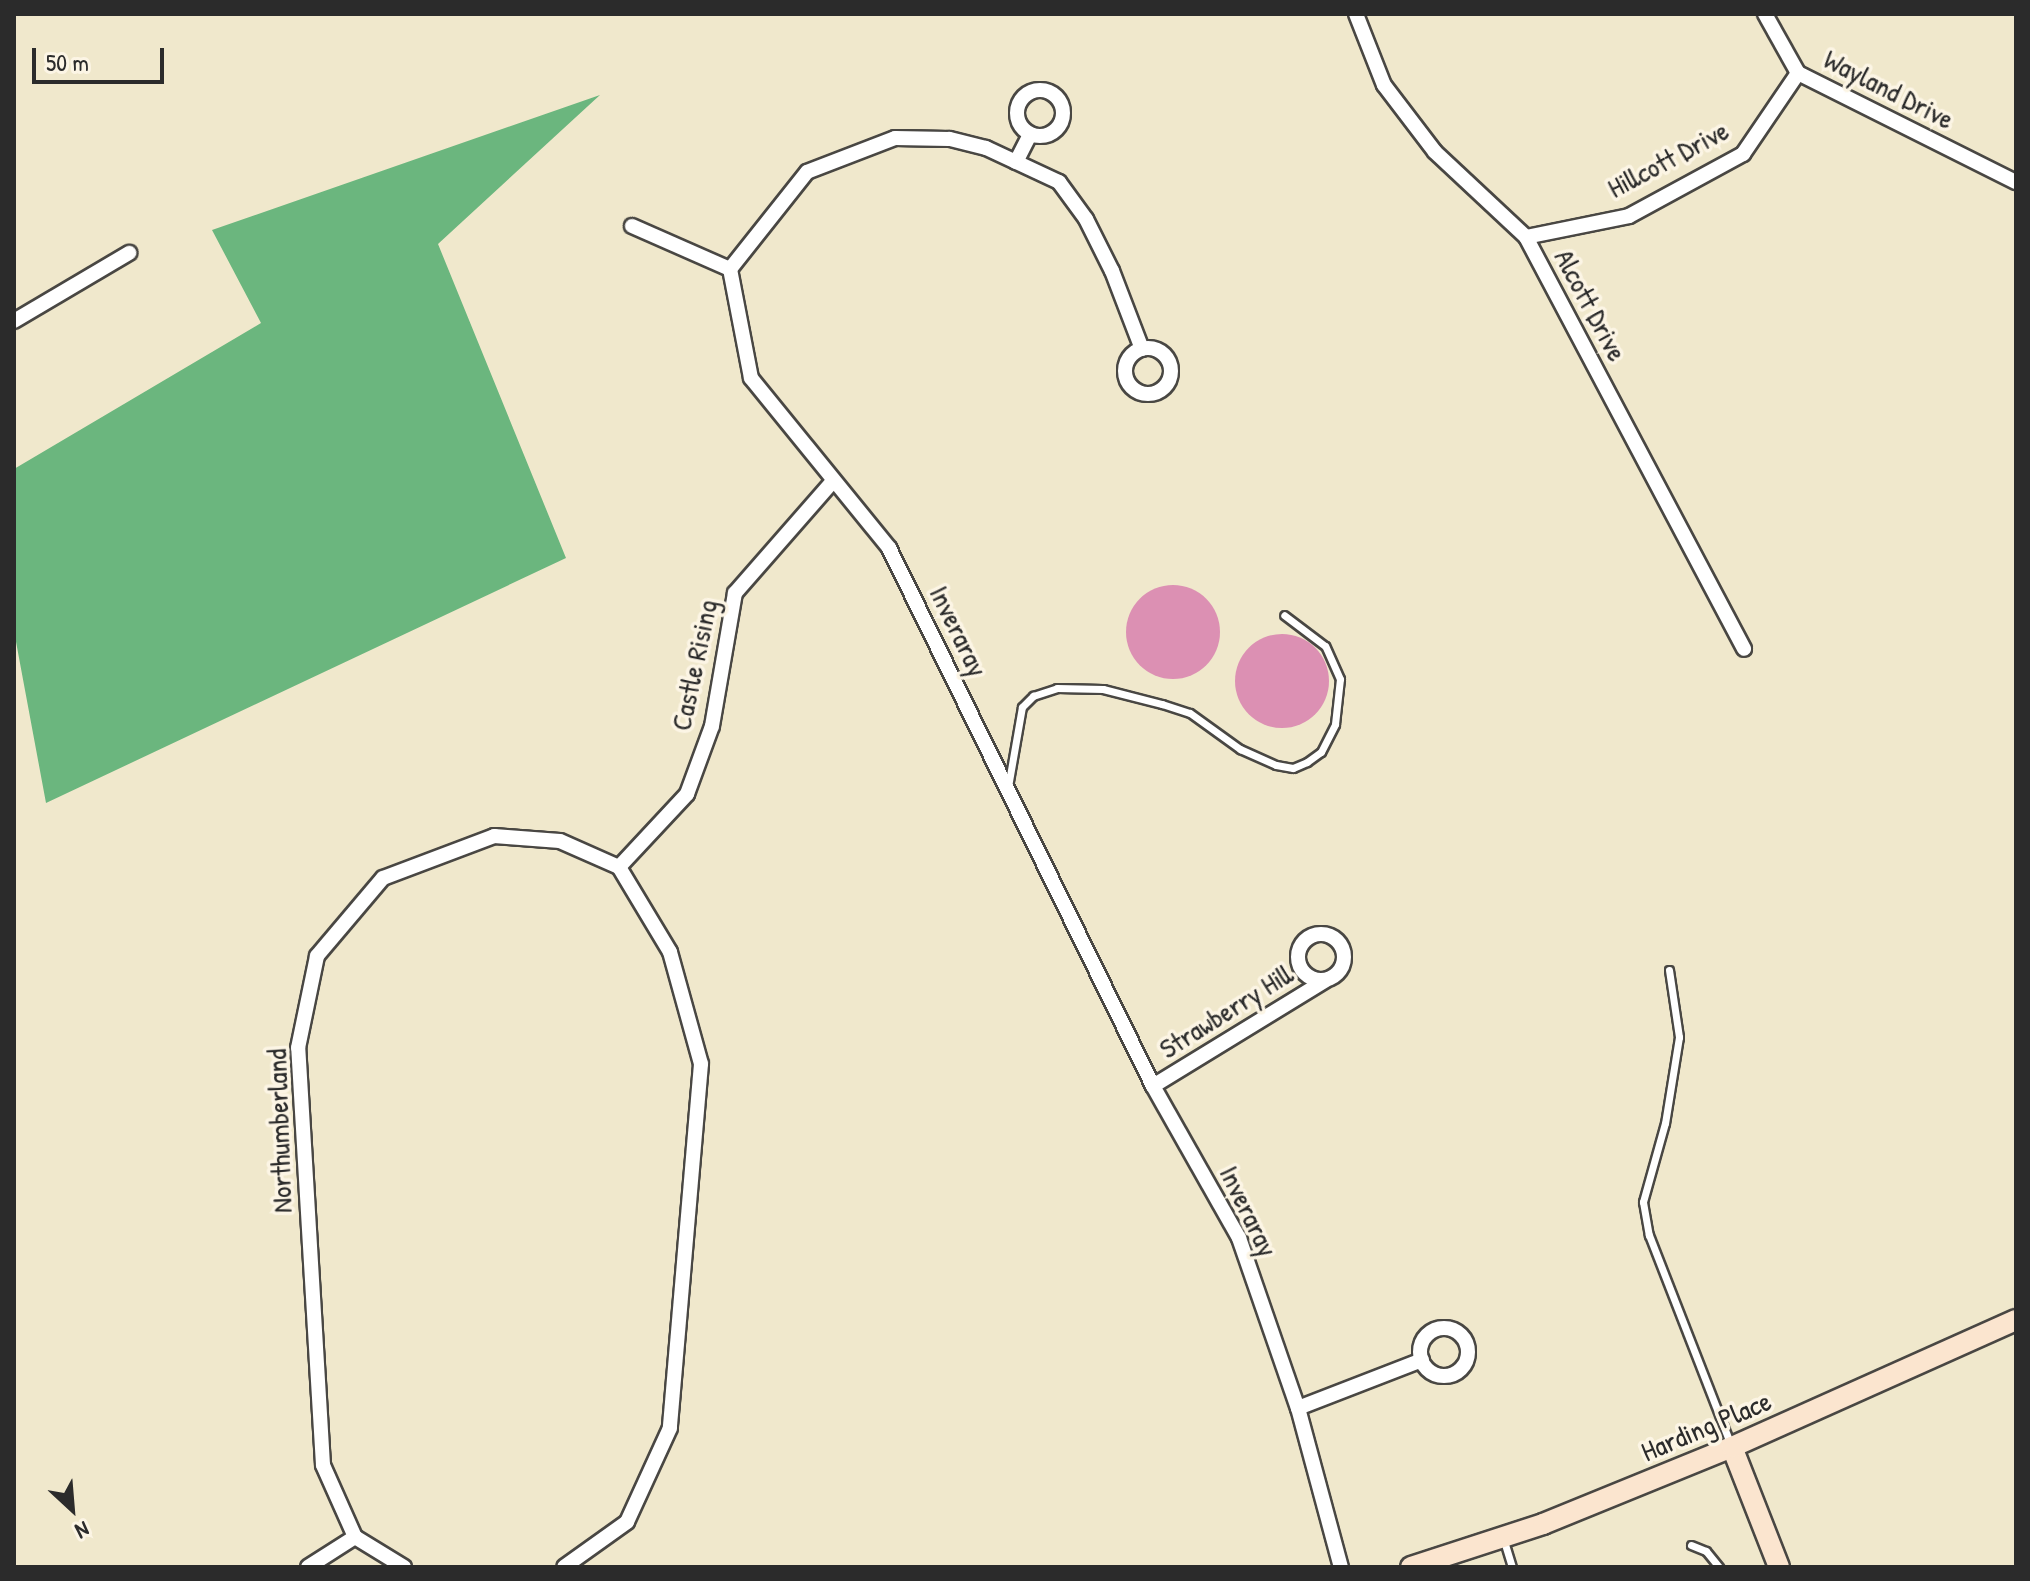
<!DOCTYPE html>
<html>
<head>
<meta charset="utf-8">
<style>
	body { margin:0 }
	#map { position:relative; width:2030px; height:1581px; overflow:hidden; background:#f0e8cc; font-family:"Patrick Hand",sans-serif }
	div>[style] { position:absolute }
	.forest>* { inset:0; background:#6bb67e }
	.building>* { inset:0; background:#dc90b3 }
	.round { border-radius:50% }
	.roads { filter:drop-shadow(2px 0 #494743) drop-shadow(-2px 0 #494743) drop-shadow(0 2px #494743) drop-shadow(0 -2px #494743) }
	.lane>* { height:7px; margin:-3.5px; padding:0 3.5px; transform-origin:3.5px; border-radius:3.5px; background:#fff }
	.street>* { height:14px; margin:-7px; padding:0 7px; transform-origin:7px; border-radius:7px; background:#fff }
	.street>.ring { margin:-7px; padding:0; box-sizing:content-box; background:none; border:14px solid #fff; border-radius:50% }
	.secondary>* { height:20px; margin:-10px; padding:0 10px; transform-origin:10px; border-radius:10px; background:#fbe5cf }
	span { translate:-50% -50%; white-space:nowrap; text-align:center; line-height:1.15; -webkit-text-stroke:7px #fcf5e5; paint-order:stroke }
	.street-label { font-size:28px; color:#2b2b2b }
	.frame { position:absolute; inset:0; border:16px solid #2b2b2b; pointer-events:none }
	.north { position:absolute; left:32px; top:1469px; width:80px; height:80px; -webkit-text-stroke:6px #fcf5e5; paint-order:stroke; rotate:154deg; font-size:22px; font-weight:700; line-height:32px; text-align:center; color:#2b2b2b }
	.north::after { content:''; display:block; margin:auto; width:28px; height:36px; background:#2b2b2b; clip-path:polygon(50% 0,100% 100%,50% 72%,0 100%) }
	.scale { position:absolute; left:32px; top:48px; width:132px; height:36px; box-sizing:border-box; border:4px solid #2b2b2b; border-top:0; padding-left:10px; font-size:24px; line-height:28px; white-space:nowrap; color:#2b2b2b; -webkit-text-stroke:6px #fcf5e5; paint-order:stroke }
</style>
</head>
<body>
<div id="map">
	<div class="forest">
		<i style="clip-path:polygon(600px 95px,438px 244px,566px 558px,46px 803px,14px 631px,14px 469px,261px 323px,212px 230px)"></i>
	</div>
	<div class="building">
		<i class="round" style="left:1126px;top:585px;width:94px;height:94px"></i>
		<i class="round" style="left:1235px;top:634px;width:94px;height:94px"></i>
	</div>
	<div class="roads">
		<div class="lane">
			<i style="left:1008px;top:787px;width:81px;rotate:-80.1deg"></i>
			<i style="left:1022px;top:707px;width:16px;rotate:-45deg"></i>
			<i style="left:1033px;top:696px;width:25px;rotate:-18deg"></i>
			<i style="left:1057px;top:688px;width:46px;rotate:1.2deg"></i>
			<i style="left:1103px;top:689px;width:61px;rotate:14.3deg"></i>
			<i style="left:1162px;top:704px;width:29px;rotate:18deg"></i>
			<i style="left:1190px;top:713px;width:62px;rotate:35.8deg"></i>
			<i style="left:1240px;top:749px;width:39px;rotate:24deg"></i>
			<i style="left:1276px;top:765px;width:17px;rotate:10deg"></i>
			<i style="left:1293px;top:768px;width:15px;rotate:-23deg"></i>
			<i style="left:1307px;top:762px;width:17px;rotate:-36deg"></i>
			<i style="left:1321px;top:752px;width:31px;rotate:-63deg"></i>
			<i style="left:1335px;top:724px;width:45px;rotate:-83.7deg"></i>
			<i style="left:1340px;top:679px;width:36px;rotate:-114deg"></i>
			<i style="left:1325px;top:646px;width:51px;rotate:-142.9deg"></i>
			<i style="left:1669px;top:970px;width:68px;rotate:81.5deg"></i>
			<i style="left:1679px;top:1037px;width:87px;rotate:99.2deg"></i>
			<i style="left:1665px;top:1123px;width:82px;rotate:105.6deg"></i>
			<i style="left:1643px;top:1202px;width:34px;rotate:80deg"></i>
			<i style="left:1649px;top:1235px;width:225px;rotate:68.7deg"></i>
			<i style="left:1504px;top:1541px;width:27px;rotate:73deg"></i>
			<i style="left:1691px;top:1545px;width:16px;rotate:22deg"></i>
			<i style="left:1706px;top:1551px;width:21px;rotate:51deg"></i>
		</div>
		<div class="street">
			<i style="left:1356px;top:14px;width:76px;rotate:68.5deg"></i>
			<i style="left:1384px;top:85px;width:84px;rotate:52.7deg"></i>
			<i style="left:1435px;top:152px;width:125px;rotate:43deg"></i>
			<i style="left:1526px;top:237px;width:466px;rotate:62.1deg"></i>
			<i style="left:1765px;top:14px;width:68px;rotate:60.8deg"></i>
			<i style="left:1798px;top:73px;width:244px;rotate:26.6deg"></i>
			<i class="ring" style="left:1017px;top:90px;width:32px;height:32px"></i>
			<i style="left:1016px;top:162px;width:31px;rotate:-63deg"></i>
			<i style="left:632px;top:226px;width:107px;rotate:23.7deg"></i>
			<i style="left:1526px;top:237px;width:105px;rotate:-11.5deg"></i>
			<i style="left:1629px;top:216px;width:130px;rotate:-28.5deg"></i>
			<i style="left:1743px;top:154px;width:98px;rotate:-55.8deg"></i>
			<i style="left:14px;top:321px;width:134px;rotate:-30.6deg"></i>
			<i class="ring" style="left:1125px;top:348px;width:32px;height:32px"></i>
			<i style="left:1142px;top:349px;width:84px;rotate:-111deg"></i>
			<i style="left:1112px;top:271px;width:58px;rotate:-116.6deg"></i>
			<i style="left:1086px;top:219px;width:46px;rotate:-126.1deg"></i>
			<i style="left:1059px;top:182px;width:81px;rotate:-155deg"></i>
			<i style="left:986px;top:148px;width:38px;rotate:-166deg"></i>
			<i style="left:949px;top:139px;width:54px;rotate:-178.9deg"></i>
			<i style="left:895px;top:138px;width:94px;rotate:158.9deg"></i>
			<i style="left:807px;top:172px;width:124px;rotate:128.4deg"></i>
			<i style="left:730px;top:269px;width:111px;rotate:79.1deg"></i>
			<i style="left:751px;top:378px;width:219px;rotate:50.9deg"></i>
			<i style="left:889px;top:548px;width:599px;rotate:63.86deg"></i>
			<i style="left:1153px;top:1086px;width:175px;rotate:60.5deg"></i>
			<i style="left:1239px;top:1238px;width:180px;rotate:70.9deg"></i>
			<i style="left:1298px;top:1408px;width:165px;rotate:74.9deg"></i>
			<i style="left:619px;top:867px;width:100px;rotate:-47deg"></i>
			<i style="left:687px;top:794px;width:72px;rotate:-69.8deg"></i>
			<i style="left:712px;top:726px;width:135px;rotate:-80.2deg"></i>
			<i style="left:735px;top:593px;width:149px;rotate:-48.8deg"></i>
			<i class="ring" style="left:1298px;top:934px;width:32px;height:32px"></i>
			<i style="left:1153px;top:1086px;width:203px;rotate:-31.5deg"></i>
			<i class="ring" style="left:1420px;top:1328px;width:34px;height:34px"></i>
			<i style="left:1298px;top:1408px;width:133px;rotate:-21.2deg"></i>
			<i style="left:308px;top:1567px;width:56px;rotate:-32.6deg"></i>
			<i style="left:404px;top:1567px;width:57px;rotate:-148.5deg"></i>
			<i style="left:355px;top:1537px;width:79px;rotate:-114deg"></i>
			<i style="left:323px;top:1465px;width:418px;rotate:-93.4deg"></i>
			<i style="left:298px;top:1048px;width:94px;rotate:-78.3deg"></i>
			<i style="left:317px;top:956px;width:102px;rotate:-49.8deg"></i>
			<i style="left:383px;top:878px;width:119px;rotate:-20.7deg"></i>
			<i style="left:494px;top:836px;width:66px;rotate:4.3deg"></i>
			<i style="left:560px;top:841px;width:64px;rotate:23.8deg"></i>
			<i style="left:619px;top:867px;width:99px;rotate:59deg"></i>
			<i style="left:670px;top:952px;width:116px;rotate:74.5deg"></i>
			<i style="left:701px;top:1064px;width:365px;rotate:94.9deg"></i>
			<i style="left:670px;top:1428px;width:103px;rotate:114.6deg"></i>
			<i style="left:627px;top:1522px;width:77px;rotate:144.5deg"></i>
		</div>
		<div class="secondary">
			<i style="left:1732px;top:1447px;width:129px;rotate:68.6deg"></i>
			<i style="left:1411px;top:1567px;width:139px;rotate:-18deg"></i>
			<i style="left:1543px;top:1524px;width:204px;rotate:-22.2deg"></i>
			<i style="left:1732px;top:1447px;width:311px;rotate:-24.1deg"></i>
		</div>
	</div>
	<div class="street-label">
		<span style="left:1889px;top:89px;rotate:27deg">Wayland Drive</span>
		<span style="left:1668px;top:159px;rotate:-28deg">Hillcott Drive</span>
		<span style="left:1591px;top:305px;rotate:62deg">Alcott Drive</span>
		<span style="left:959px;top:631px;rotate:64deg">Inveraray</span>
		<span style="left:694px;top:665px;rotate:-78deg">Castle Rising</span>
		<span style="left:1226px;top:1011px;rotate:-32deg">Strawberry Hill</span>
		<span style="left:279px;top:1131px;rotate:-92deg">Northumberland</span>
		<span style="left:1249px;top:1211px;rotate:64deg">Inveraray</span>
		<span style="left:1706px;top:1426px;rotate:-23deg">Harding Place</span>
	</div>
	<div class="frame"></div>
	<div class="north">N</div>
	<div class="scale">50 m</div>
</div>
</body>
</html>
